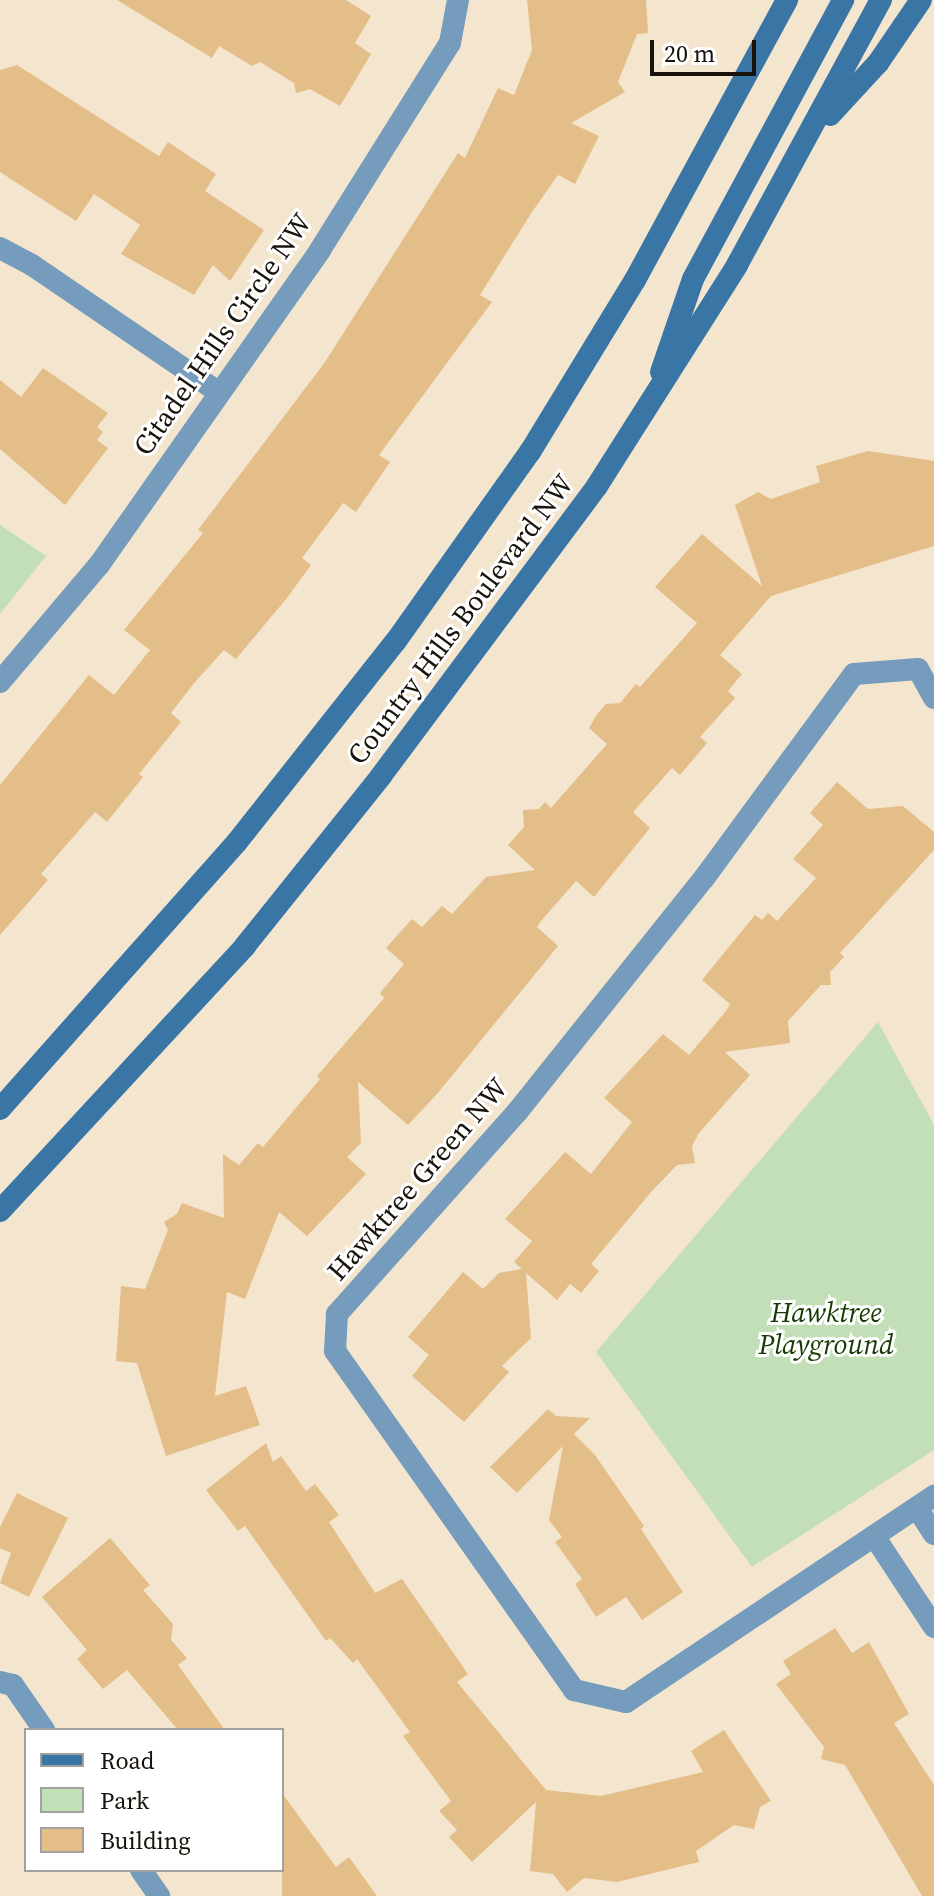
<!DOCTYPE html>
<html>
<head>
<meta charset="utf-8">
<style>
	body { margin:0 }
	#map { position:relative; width:934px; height:1896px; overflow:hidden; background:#f4e5ce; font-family:"Source Serif 4",serif }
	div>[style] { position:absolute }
	.green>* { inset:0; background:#c3dfb7 }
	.building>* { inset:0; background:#e4be88 }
	.minor>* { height:22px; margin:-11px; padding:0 11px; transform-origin:11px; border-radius:11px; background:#759cbc }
	.secondary>* { height:22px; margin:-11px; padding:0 11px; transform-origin:11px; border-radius:11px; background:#3976a5 }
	span { translate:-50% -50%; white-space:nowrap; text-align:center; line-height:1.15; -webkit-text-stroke:6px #fff; paint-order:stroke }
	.street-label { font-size:28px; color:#18130b }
	.park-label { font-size:28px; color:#183a02; font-style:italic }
	.legend { position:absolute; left:24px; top:1728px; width:260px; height:144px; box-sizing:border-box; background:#fff; border:2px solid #a3a19d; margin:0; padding:10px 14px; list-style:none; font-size:24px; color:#18130b }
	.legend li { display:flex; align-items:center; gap:16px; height:40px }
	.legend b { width:40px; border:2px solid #a3a19d }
	.scale { position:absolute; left:650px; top:40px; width:106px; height:36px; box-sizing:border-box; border:4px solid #18130b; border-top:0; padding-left:10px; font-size:24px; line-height:28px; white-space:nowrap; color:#18130b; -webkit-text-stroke:6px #fff; paint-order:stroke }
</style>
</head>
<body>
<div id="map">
	<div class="green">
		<i style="clip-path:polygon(0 525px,46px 556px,0 614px)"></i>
		<i style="clip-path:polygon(878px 1022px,934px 1125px,934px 1450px,752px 1567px,596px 1352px)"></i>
	</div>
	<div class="building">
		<i style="clip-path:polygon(117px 0,346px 0,371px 16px,355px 43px,371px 54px,340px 106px,310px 89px,296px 93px,294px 83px,260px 62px,252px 66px,219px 46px,212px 58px)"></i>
		<i style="clip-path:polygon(527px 0,646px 0,648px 33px,637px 34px,618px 82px,625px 92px,571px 123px,599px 136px,575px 184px,558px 175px,532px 212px,480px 295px,492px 302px,379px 455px,390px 462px,356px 512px,343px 503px,302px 558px,311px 565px,287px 598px,236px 659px,224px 650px,195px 682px,171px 713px,181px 722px,139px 774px,143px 777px,107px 822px,95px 812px,41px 874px,48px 880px,0 935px,0 785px,89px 675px,114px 695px,150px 650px,124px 630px,203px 533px,198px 530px,325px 362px,458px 153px,465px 158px,498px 88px,514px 95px,532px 50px)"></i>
		<i style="clip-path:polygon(17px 65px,159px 156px,168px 142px,216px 174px,205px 191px,264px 230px,230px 281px,213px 265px,194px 295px,121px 254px,140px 225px,94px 194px,76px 221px,0 172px,0 70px)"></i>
		<i style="clip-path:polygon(43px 368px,108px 413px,97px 427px,103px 432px,97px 440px,108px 448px,65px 505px,0 449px,0 380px,21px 397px)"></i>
		<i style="clip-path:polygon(868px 451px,934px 461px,934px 546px,771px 596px,720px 655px,742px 674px,728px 691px,735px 698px,700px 737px,707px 743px,680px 775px,672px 768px,633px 812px,650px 828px,594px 897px,576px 881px,541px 921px,537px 927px,558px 946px,437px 1094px,408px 1125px,358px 1082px,361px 1143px,347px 1157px,366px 1174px,307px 1236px,279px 1212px,245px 1299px,227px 1292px,215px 1396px,246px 1386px,260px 1425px,166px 1456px,137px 1363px,116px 1361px,121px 1286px,145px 1289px,168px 1230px,164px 1222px,177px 1214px,182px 1203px,224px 1218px,223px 1154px,239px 1165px,258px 1143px,263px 1147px,320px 1079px,317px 1076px,384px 998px,380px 993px,404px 964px,386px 948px,412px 919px,422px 927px,442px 906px,452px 914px,486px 877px,535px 870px,508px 845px,524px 827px,523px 810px,539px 809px,545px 802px,551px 808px,607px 744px,589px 728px,597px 714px,606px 704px,620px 703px,636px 684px,640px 687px,697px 623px,655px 587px,702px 534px,762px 586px,735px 505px,758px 492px,771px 499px,820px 482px,816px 466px)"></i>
		<i style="clip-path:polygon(837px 782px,868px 809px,903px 806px,934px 832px,934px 850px,840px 953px,844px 957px,830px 972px,831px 985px,821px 985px,788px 1021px,790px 1043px,725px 1052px,750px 1075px,699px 1133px,692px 1146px,695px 1163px,677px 1165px,651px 1192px,591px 1264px,599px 1271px,581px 1293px,570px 1284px,557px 1300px,526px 1273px,531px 1338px,502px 1366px,509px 1372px,464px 1422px,412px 1376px,429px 1355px,408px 1337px,463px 1272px,483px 1289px,499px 1273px,522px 1269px,514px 1262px,532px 1241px,505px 1219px,565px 1152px,591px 1174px,632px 1122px,604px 1098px,663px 1034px,689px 1055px,726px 1011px,730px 1004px,702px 980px,755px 915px,762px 920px,768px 913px,777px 921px,816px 878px,793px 859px,823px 825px,810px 813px)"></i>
		<i style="clip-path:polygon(548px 1409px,556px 1416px,590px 1418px,574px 1434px,595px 1455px,644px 1526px,641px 1529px,683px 1592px,642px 1620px,626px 1597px,596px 1617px,575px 1584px,582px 1579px,555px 1542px,562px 1537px,549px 1520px,563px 1446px,517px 1493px,490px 1467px)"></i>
		<i style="clip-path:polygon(266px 1443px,273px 1462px,281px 1456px,306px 1491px,315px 1484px,339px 1515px,329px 1522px,375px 1593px,402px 1579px,468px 1674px,457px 1682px,546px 1790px,601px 1796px,703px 1772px,691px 1751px,724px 1730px,771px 1801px,760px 1807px,754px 1829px,734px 1825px,696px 1851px,699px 1862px,617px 1882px,584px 1878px,567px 1892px,553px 1874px,530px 1871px,536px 1802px,472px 1862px,449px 1837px,457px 1830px,439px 1811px,451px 1801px,403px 1736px,410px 1732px,357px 1659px,353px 1663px,330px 1638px,326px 1641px,245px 1526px,238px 1531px,206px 1490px)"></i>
		<i style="clip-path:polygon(17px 1493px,68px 1518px,29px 1597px,0 1583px,11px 1553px,0 1548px,0 1527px)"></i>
		<i style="clip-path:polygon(110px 1538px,150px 1585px,143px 1590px,173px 1624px,171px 1640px,187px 1658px,178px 1665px,225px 1730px,178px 1730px,127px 1670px,103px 1689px,77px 1659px,87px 1650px,42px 1597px)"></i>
		<i style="clip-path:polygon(835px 1628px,852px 1653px,869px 1642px,909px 1714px,894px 1723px,934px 1785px,934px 1896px,922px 1896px,845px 1765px,821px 1759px,824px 1747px,776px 1684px,791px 1674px,783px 1661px)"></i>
		<i style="clip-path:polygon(282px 1793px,336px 1867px,349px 1857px,377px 1896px,282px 1896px)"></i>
	</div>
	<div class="minor">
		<i style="left:0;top:248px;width:36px;rotate:28deg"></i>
		<i style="left:32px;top:265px;width:224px;rotate:34.3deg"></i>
		<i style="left:0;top:682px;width:153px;rotate:-49.8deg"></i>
		<i style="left:99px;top:565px;width:385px;rotate:-54.9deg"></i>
		<i style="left:320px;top:250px;width:244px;rotate:-57.9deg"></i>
		<i style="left:450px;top:43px;width:44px;rotate:-79.5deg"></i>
		<i style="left:934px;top:698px;width:33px;rotate:-119deg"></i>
		<i style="left:918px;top:669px;width:64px;rotate:175.5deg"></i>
		<i style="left:854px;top:674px;width:253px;rotate:126.3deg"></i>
		<i style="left:704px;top:878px;width:300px;rotate:128.6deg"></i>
		<i style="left:517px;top:1112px;width:271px;rotate:131.7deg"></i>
		<i style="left:337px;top:1314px;width:37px;rotate:93deg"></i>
		<i style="left:335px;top:1351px;width:415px;rotate:54.8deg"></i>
		<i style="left:574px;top:1690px;width:53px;rotate:13deg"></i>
		<i style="left:626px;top:1702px;width:371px;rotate:-33.8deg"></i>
		<i style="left:917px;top:1508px;width:31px;rotate:57deg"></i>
		<i style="left:874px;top:1536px;width:109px;rotate:56.6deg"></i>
		<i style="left:0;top:1682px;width:13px;rotate:13deg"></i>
		<i style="left:13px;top:1685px;width:55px;rotate:55.4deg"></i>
		<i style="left:141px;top:1870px;width:32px;rotate:55deg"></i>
	</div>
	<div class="secondary">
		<i style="left:830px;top:115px;width:71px;rotate:-47.3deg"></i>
		<i style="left:878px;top:63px;width:76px;rotate:-55.7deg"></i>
		<i style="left:661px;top:372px;width:98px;rotate:-71deg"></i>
		<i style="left:693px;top:279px;width:317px;rotate:-61.7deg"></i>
		<i style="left:0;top:1109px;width:357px;rotate:-48.4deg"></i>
		<i style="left:237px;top:842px;width:256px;rotate:-51.7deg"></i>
		<i style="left:396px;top:641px;width:232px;rotate:-54.7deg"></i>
		<i style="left:530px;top:452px;width:202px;rotate:-58.6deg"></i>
		<i style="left:635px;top:280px;width:319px;rotate:-61.5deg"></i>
		<i style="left:0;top:1211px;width:361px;rotate:-47.2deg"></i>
		<i style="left:245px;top:946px;width:218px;rotate:-51.3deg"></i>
		<i style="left:381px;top:776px;width:362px;rotate:-53.3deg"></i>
		<i style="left:597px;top:486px;width:262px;rotate:-57.6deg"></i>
		<i style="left:737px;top:265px;width:302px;rotate:-61.5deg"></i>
	</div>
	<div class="street-label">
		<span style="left:222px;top:334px;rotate:-55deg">Citadel Hills Circle NW</span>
		<span style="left:460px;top:619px;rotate:-53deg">Country Hills Boulevard NW</span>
		<span style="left:417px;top:1179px;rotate:-49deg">Hawktree Green NW</span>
	</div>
	<div class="park-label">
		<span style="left:826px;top:1328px">Hawktree<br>Playground</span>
	</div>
	<ul class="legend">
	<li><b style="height:10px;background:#3976a5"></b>Road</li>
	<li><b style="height:22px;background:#c3dfb7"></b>Park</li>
	<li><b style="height:22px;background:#e4be88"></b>Building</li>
	</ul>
	<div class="scale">20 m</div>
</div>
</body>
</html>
